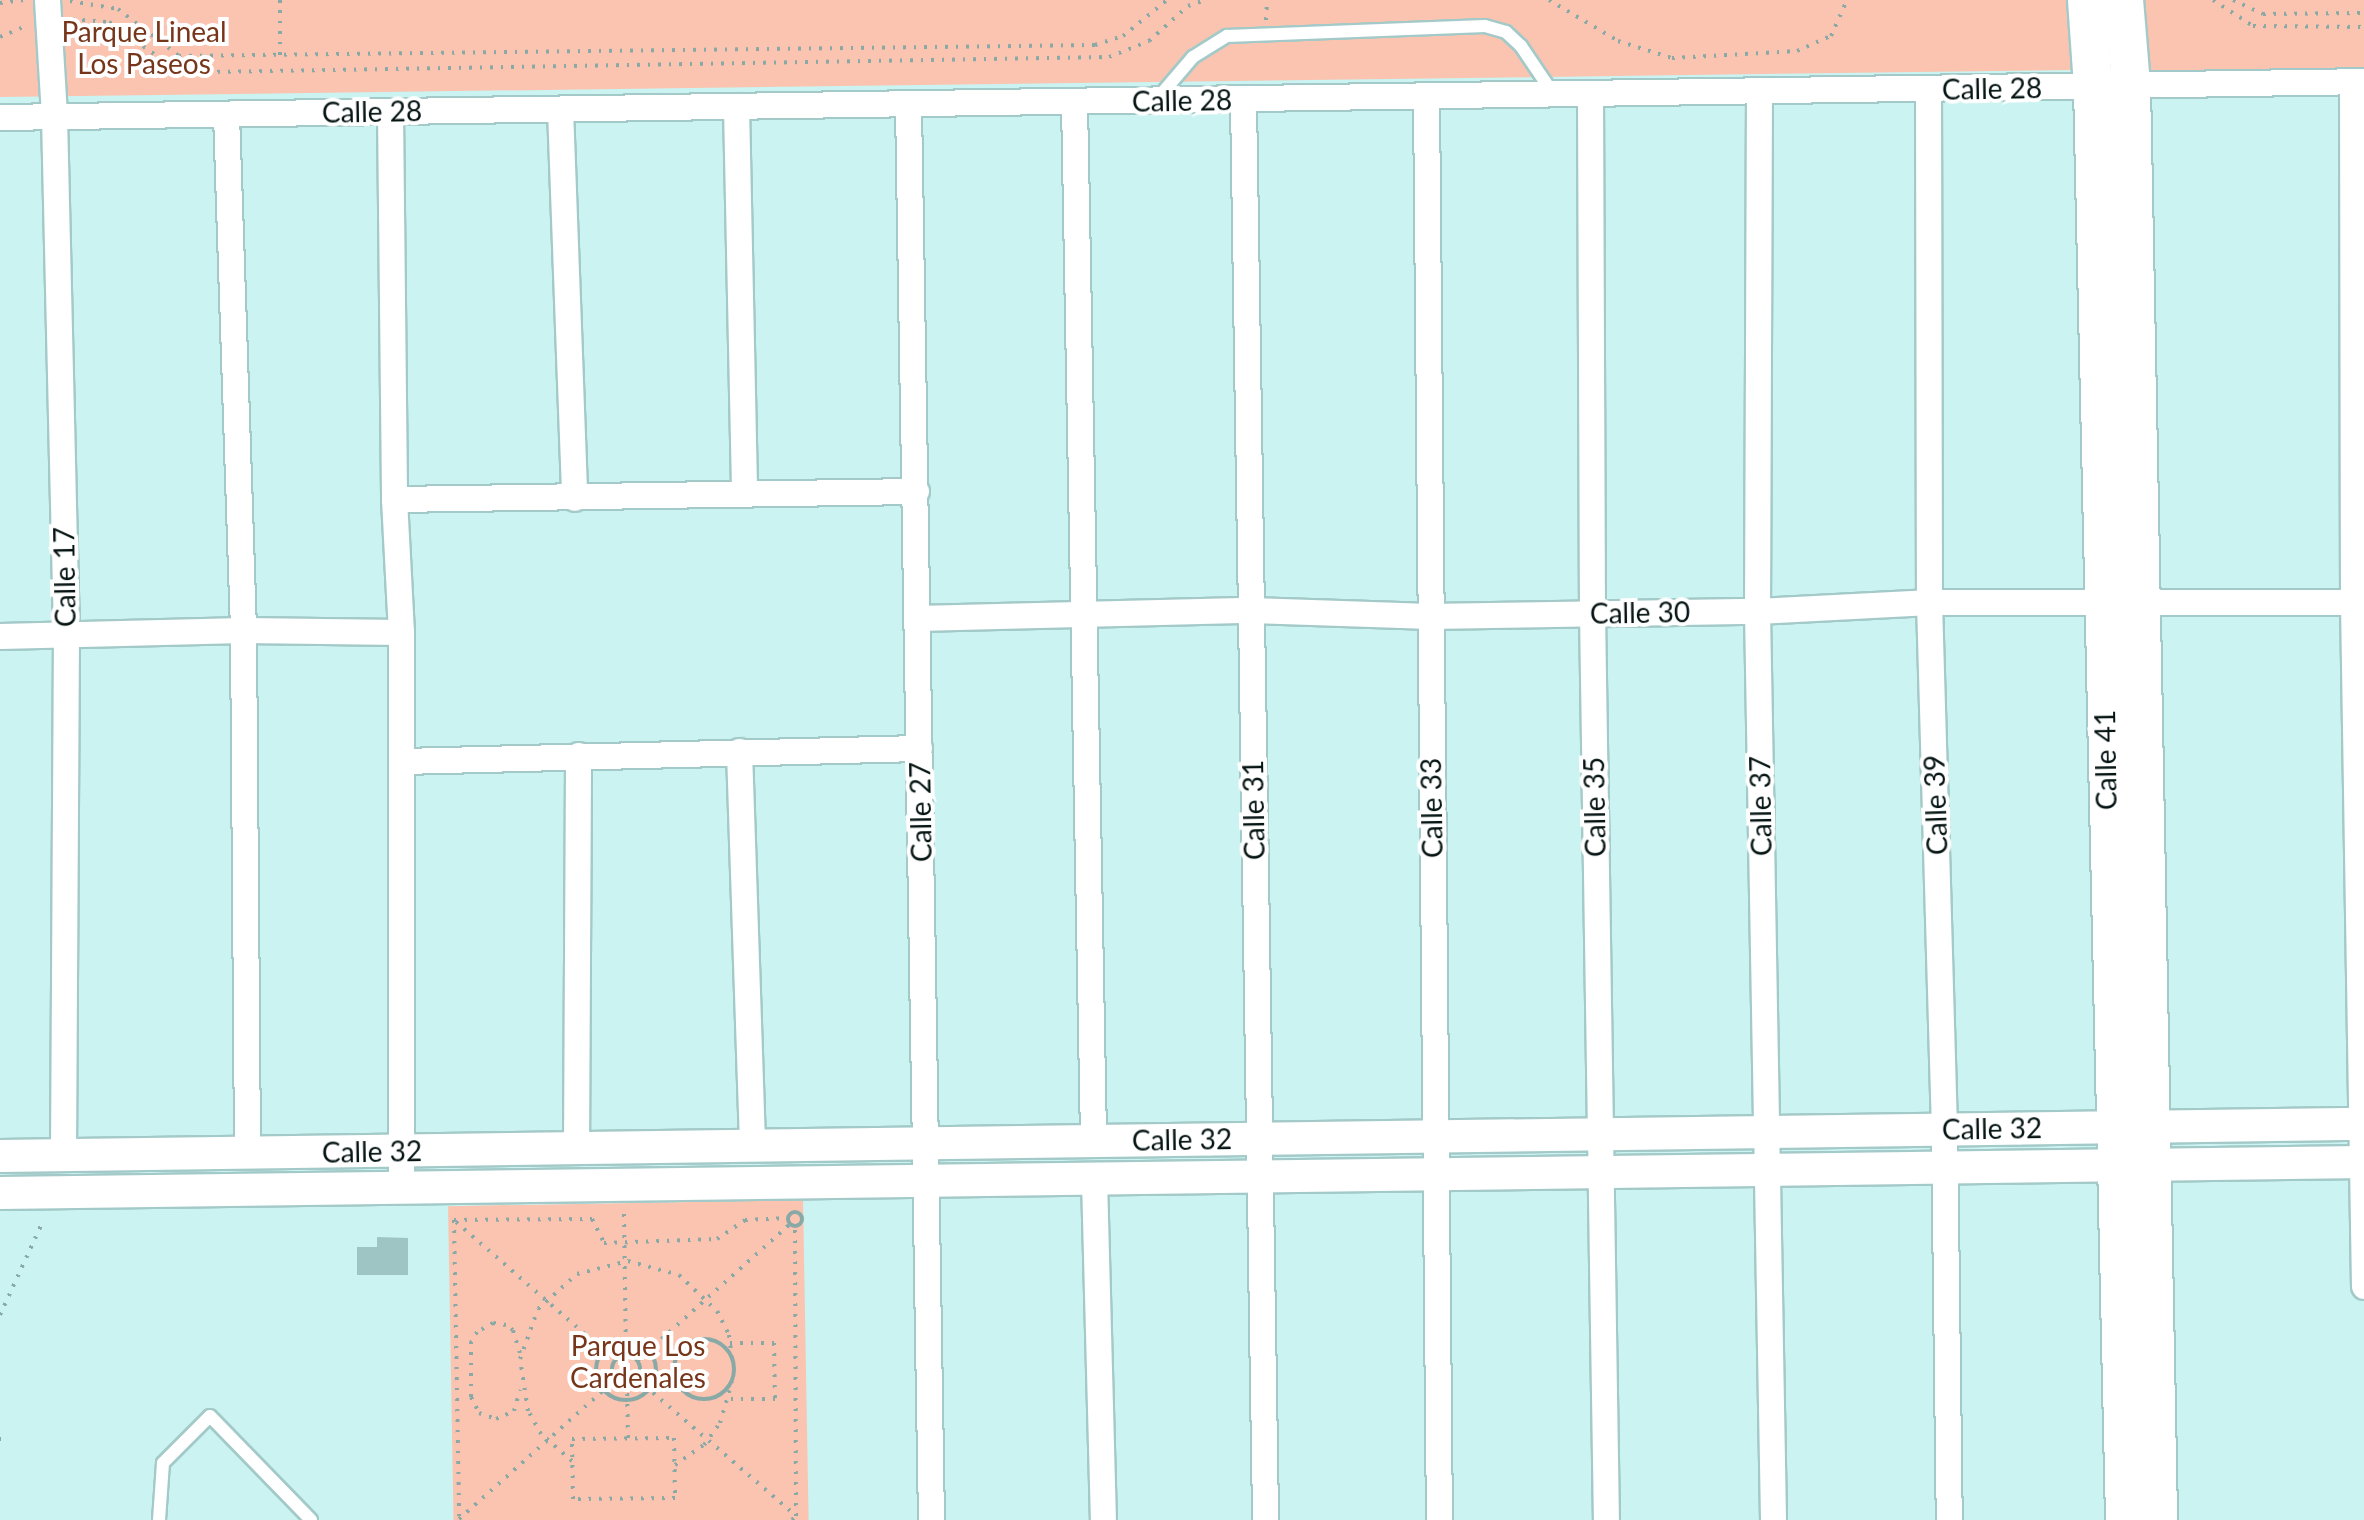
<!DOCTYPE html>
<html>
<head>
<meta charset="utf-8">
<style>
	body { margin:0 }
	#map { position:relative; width:2364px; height:1520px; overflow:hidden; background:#cbf3f1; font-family:Lato,sans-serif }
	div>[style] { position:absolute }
	.green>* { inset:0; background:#fac4b0; transform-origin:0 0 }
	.building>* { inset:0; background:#9ec5c3 }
	.path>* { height:4px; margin-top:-2px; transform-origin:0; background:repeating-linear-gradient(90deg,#89a9a7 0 2.5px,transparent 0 10.5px) }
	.path>.ring { margin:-2px; padding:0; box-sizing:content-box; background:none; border:4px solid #89a9a7; border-radius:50% }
	.roads { filter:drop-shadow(2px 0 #a3cac8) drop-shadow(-2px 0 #a3cac8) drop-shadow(0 2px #a3cac8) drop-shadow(0 -2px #a3cac8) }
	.service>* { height:12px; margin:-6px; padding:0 6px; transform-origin:6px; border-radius:6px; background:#fff }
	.minor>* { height:25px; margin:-12.5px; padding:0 12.5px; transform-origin:12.5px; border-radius:12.5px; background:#fff }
	.tertiary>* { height:32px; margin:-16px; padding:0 16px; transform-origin:16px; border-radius:16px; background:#fff }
	.secondary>* { height:38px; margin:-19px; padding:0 19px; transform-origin:19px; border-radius:19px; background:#fff }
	span { translate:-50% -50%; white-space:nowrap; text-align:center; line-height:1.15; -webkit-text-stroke:8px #fff; paint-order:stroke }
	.park-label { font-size:28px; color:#77351a }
	.street-label { font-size:28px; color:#061514 }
</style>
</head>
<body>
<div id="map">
	<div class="green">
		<i style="clip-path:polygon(0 0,2069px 0,2074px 70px,0 97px)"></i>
		<i style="clip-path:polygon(2138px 0,2364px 0,2364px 72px,2152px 72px,2146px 66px)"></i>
		<i style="left:803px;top:1200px;width:320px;height:355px;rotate:89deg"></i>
	</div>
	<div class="building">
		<i style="clip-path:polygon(377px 1237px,408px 1238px,408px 1275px,357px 1275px,357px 1247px,377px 1247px)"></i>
	</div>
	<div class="path">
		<i style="left:280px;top:0;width:55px;rotate:90deg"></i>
		<i style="left:1549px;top:0;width:80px;rotate:30.7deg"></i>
		<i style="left:1618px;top:41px;width:57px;rotate:17.5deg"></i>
		<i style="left:1672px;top:58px;width:125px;rotate:-3.2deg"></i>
		<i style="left:1797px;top:51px;width:37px;rotate:-24deg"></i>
		<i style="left:1831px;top:36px;width:39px;rotate:-66deg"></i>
		<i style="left:2213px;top:0;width:48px;rotate:33deg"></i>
		<i style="left:2253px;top:26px;width:111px;rotate:0.5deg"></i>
		<i style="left:2233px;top:0;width:33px;rotate:25deg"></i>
		<i style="left:2263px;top:14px;width:101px;rotate:-0.6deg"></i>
		<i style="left:70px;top:1px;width:49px;rotate:9.5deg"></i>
		<i style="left:118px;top:9px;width:77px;rotate:37.6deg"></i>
		<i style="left:179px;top:56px;width:916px;rotate:-0.69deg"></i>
		<i style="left:1095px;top:45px;width:29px;rotate:-18deg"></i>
		<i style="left:1123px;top:36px;width:57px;rotate:-39.3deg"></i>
		<i style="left:0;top:3px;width:24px;rotate:-7deg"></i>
		<i style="left:72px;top:19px;width:37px;rotate:5deg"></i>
		<i style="left:109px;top:22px;width:77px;rotate:35.5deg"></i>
		<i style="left:172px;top:67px;width:35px;rotate:8deg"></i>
		<i style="left:207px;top:72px;width:902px;rotate:-0.95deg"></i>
		<i style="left:1109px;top:57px;width:43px;rotate:-21.8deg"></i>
		<i style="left:1149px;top:41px;width:52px;rotate:-41.9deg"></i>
		<i style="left:1188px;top:6px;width:18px;rotate:-19deg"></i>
		<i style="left:1266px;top:20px;width:20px;rotate:-87deg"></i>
		<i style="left:0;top:37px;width:25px;rotate:-23deg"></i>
		<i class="ring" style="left:788px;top:1212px;width:10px;height:10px"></i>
		<i style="left:624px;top:1214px;width:140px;rotate:89.2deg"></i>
		<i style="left:454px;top:1220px;width:138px;rotate:-0.4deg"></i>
		<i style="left:592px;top:1219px;width:27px;rotate:63deg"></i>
		<i style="left:604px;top:1243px;width:113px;rotate:-2deg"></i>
		<i style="left:717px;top:1239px;width:34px;rotate:-34deg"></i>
		<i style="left:745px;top:1220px;width:43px;rotate:-2.7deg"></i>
		<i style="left:454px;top:1220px;width:300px;rotate:89deg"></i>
		<i style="left:456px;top:1222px;width:211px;rotate:41deg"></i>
		<i style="left:0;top:1315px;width:103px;rotate:-65.4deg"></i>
		<i class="ring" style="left:674px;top:1339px;width:56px;height:56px"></i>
		<i class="ring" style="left:596px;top:1340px;width:56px;height:56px"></i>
		<i style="left:730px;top:1343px;width:44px"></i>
		<i style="left:774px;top:1343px;width:56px;rotate:89deg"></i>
		<i style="left:775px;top:1399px;width:45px;rotate:180deg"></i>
		<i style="left:520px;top:1353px;width:24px;rotate:-107deg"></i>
		<i style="left:513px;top:1330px;width:9px;rotate:-144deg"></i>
		<i style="left:506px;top:1325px;width:13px;rotate:-171deg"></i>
		<i style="left:493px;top:1323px;width:18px;rotate:151deg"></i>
		<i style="left:477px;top:1332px;width:12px;rotate:121deg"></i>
		<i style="left:471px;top:1342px;width:55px;rotate:90deg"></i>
		<i style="left:471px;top:1397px;width:18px;rotate:63deg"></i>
		<i style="left:479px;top:1413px;width:18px;rotate:19deg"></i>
		<i style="left:496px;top:1419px;width:20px;rotate:-24deg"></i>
		<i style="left:514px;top:1411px;width:22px;rotate:-74deg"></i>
		<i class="ring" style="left:612px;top:1355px;width:24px;height:24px"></i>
		<i style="left:638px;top:1360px;width:204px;rotate:-41.8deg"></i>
		<i style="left:637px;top:1379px;width:210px;rotate:40.7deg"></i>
		<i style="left:627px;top:1383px;width:60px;rotate:89deg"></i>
		<i style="left:674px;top:1438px;width:60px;rotate:89deg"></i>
		<i style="left:675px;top:1498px;width:102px;rotate:179.4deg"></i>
		<i style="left:573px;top:1499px;width:60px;rotate:-91deg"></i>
		<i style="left:572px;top:1439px;width:102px;rotate:-0.6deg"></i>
		<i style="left:0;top:1439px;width:1px"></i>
		<i style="left:572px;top:1461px;width:41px;rotate:-138.9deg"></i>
		<i style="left:541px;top:1434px;width:26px;rotate:-119deg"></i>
		<i style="left:528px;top:1411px;width:53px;rotate:-98.7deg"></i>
		<i style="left:520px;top:1359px;width:53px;rotate:-70.2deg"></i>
		<i style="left:538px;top:1309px;width:52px;rotate:-41.9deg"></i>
		<i style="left:577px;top:1274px;width:53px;rotate:-14.3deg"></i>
		<i style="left:628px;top:1261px;width:53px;rotate:15.4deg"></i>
		<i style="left:679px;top:1275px;width:52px;rotate:43.5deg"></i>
		<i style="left:717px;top:1311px;width:27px;rotate:63deg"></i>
		<i style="left:729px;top:1335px;width:26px;rotate:83deg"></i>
		<i style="left:675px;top:1465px;width:35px;rotate:-35deg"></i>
		<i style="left:704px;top:1445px;width:27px;rotate:-54deg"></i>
		<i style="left:720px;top:1423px;width:43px;rotate:-73.7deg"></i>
		<i style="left:459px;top:1519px;width:210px;rotate:-41.7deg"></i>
		<i style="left:792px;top:1520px;width:6px;rotate:-45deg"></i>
		<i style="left:796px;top:1516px;width:289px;rotate:-90.2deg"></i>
	</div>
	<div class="roads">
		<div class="service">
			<i style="left:1158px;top:98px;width:54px;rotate:-49.5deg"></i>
			<i style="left:1193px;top:57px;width:40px;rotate:-32deg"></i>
			<i style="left:1227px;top:36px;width:258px;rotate:-2.2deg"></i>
			<i style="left:1485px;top:26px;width:22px;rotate:16deg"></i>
			<i style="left:1506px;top:32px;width:21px;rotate:43deg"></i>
			<i style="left:1521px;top:46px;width:55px;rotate:56deg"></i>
			<i style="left:159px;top:1520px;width:57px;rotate:-86deg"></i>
			<i style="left:163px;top:1463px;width:66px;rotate:-45deg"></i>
			<i style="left:210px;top:1416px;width:145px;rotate:45.8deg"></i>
		</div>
		<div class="minor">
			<i style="left:47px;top:0;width:116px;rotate:86.5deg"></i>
			<i style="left:54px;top:116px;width:518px;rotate:88.67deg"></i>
			<i style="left:66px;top:634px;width:521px;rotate:90.33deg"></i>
			<i style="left:2352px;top:82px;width:520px;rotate:89.89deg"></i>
			<i style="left:2353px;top:602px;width:684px;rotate:89.08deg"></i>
			<i style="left:1928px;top:89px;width:513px;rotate:89.89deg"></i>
			<i style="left:1929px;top:602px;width:526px;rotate:88.37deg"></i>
			<i style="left:1944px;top:1128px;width:392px;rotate:89.3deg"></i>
			<i style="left:1759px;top:92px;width:519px;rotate:90.22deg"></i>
			<i style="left:1757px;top:611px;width:909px;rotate:88.99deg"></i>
			<i style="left:1590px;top:94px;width:518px;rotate:89.78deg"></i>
			<i style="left:1592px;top:612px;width:908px;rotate:89.12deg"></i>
			<i style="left:1426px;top:96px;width:1424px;rotate:89.48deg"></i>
			<i style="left:1243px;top:99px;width:1421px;rotate:89.11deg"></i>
			<i style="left:1074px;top:101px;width:1039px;rotate:88.95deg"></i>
			<i style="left:908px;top:104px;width:1416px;rotate:89.07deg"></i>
			<i style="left:736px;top:106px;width:387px;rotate:88.8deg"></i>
			<i style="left:560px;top:109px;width:389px;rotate:87.9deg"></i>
			<i style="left:390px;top:111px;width:388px;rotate:89.4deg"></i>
			<i style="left:394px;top:499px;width:133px;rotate:87deg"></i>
			<i style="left:401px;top:632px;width:556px;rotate:90deg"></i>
			<i style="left:226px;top:114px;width:516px;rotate:88.11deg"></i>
			<i style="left:243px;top:630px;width:522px;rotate:89.56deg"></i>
			<i style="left:0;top:117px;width:2364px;rotate:-0.87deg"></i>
			<i style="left:394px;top:499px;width:522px;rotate:-0.88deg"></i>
			<i style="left:917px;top:618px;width:334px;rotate:-1.4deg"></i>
			<i style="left:1251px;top:610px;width:177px;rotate:1.9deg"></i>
			<i style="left:1428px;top:616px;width:329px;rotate:-0.9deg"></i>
			<i style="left:1757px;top:611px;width:172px;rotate:-3deg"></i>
			<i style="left:1929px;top:602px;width:435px"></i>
			<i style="left:0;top:636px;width:243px;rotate:-1.4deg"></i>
			<i style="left:243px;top:630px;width:158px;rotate:0.7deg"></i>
			<i style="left:739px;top:751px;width:394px;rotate:88.1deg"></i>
			<i style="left:402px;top:761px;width:517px;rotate:-1.44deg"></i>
			<i style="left:576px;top:1148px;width:393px;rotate:-89.7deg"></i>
			<i style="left:1094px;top:1179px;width:341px;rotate:88.5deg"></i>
		</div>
		<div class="tertiary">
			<i style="left:0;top:1156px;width:2364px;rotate:-0.78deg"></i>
			<i style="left:0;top:1193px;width:2364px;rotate:-0.75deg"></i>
		</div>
		<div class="secondary">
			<i style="left:2087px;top:0;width:86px;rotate:86deg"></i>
			<i style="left:2093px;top:86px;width:1434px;rotate:88.72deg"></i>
			<i style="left:2124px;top:0;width:85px;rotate:85.3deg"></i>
			<i style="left:2131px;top:85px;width:1435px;rotate:88.92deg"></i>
		</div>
	</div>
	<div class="park-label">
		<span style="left:144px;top:47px">Parque Lineal<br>Los Paseos</span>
		<span style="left:638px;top:1361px">Parque Los<br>Cardenales</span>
	</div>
	<div class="street-label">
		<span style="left:1992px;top:88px;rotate:-1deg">Calle 28</span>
		<span style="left:1182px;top:100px;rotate:-1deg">Calle 28</span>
		<span style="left:372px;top:111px;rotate:-1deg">Calle 28</span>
		<span style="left:64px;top:577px;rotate:-91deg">Calle 17</span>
		<span style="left:1640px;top:612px;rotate:-1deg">Calle 30</span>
		<span style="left:2105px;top:760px;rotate:-91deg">Calle 41</span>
		<span style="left:1935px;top:805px;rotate:-92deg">Calle 39</span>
		<span style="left:1760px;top:806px;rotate:-91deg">Calle 37</span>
		<span style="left:1594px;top:807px;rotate:-91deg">Calle 35</span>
		<span style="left:1431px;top:808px;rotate:-91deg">Calle 33</span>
		<span style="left:1253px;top:810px;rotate:-91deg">Calle 31</span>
		<span style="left:920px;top:812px;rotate:-91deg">Calle 27</span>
		<span style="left:1992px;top:1128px;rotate:-1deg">Calle 32</span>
		<span style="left:1182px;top:1139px;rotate:-1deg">Calle 32</span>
		<span style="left:372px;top:1151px;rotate:-1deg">Calle 32</span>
	</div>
</div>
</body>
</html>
